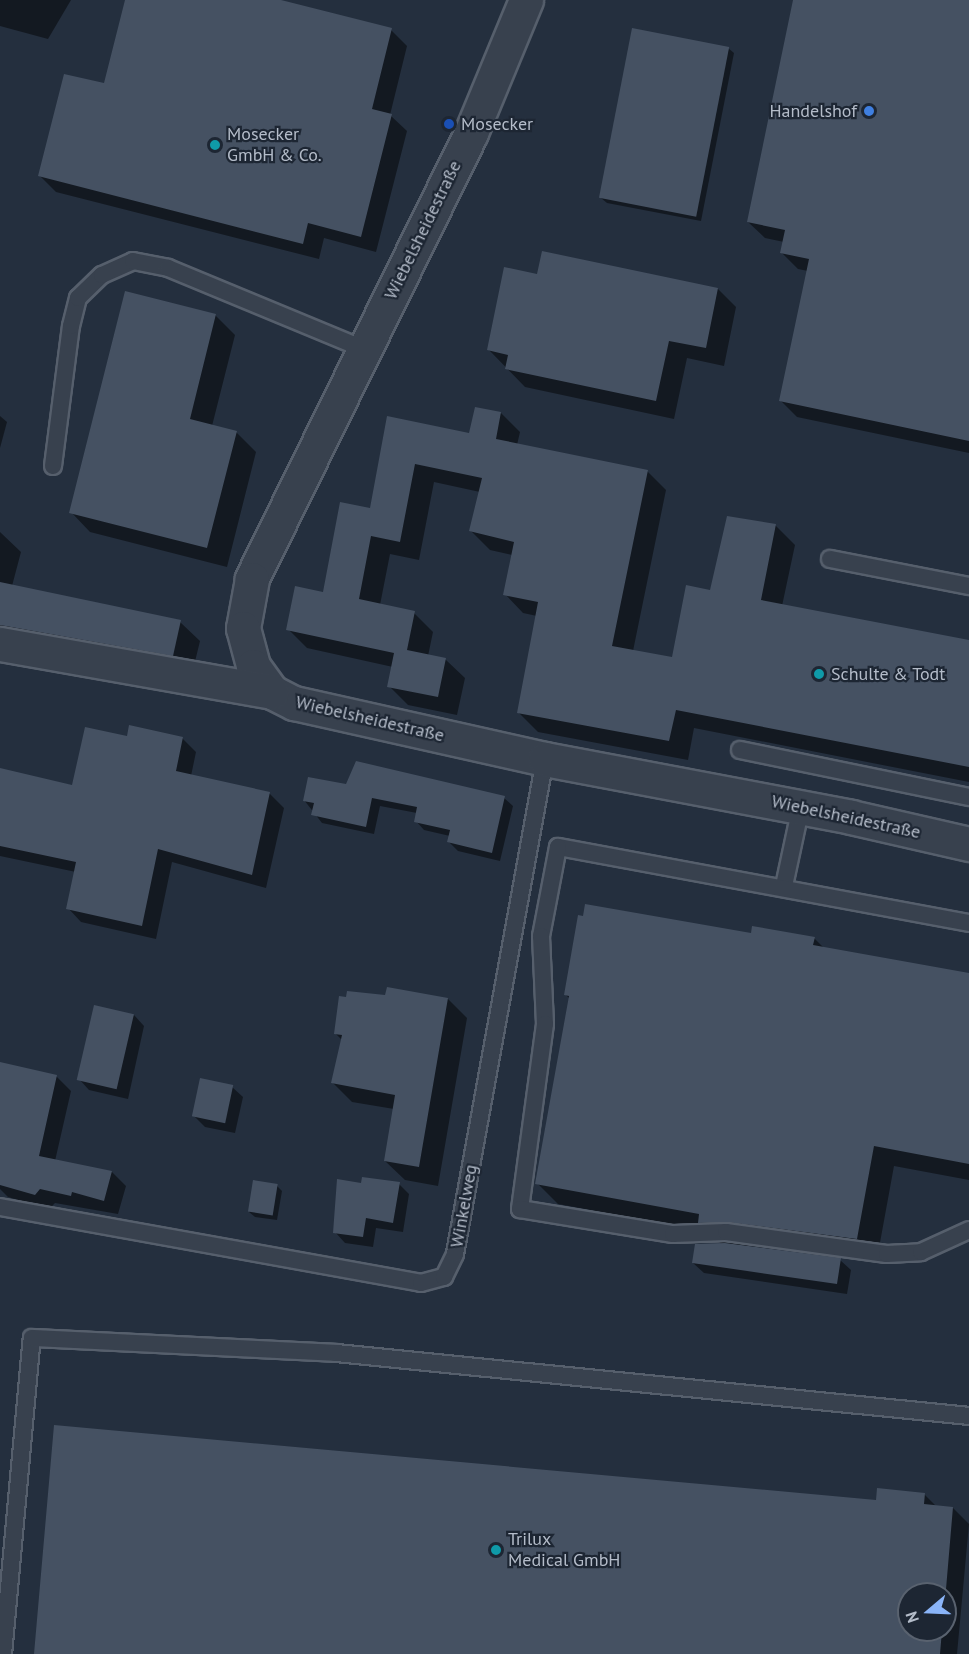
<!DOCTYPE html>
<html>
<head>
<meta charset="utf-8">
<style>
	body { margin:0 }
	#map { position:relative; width:969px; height:1654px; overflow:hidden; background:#242f3e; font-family:"PT Sans",sans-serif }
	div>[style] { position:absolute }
	.shadow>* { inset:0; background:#0007 }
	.building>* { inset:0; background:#455162; transform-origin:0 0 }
	.roads { filter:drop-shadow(2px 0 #565f6c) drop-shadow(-2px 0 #565f6c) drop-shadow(0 2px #565f6c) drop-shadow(0 -2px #565f6c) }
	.service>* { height:16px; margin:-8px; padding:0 8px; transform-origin:8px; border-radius:8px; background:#38414e }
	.minor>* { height:33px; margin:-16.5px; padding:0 16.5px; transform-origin:16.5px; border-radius:16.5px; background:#38414e }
	.dots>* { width:16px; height:16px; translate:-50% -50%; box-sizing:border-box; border:3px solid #1d2633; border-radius:50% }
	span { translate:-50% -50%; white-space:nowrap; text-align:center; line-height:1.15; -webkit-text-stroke:4.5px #1d2633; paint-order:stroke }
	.poi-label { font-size:18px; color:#b4bcc9 }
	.right { translate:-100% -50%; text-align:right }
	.left { translate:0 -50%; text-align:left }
	.street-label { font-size:18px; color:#b4bcc9 }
	.north { position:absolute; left:897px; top:1582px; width:60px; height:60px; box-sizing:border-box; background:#1d2633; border:2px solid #59626f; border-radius:50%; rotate:251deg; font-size:16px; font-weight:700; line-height:24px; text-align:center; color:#b4bcc9 }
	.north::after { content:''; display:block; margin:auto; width:21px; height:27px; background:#8ab4f8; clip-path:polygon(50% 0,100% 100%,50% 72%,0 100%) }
</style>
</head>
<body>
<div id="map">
	<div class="shadow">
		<i style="clip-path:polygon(0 0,71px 0,48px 39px,0 26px)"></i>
		<i style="clip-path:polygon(127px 0,275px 0,391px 30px,407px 46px,390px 115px,407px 131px,376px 252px,324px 238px,319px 259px,56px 192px,40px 176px,105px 85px)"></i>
		<i style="clip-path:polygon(794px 0,969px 0,969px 453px,797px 417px,781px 401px,808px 271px,798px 269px,782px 253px,784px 242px,765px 238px,748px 222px)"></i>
		<i style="clip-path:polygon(728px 48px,734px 53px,701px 221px,607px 203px,601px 198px)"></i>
		<i style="clip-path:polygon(538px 276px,718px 289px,736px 307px,724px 366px,687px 358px,674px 419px,525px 387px,489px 350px)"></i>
		<i style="clip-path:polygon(215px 315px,235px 335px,212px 426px,236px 432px,256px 452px,227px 567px,90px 532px,71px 512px)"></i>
		<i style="clip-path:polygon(501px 413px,520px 432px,517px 445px,647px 471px,666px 490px,633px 651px,674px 659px,712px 592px,728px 517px,776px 526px,795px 545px,782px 606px,969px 642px,969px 782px,694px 728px,688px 760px,538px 732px,519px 713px,537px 616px,523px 613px,505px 594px,512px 555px,490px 550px,471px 531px,480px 492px,434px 482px,419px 560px,390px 554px,380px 605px,414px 613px,433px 632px,428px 656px,446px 660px,465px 678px,457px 715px,408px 705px,389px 686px,393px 667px,307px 648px,288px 629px,324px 594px,371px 510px,388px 417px,470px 435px)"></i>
		<i style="clip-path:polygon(0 416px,7px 422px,0 448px)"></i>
		<i style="clip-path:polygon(0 532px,21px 552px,12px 586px,180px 622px,200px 641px,192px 674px,0 638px)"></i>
		<i style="clip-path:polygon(128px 737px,182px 738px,196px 752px,191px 776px,270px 794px,284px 808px,266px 888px,172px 862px,156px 939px,81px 922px,68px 908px,76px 872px,0 856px,0 770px,74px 786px)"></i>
		<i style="clip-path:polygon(347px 786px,504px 798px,513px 806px,500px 861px,458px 851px,449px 842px,450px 836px,424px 830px,416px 821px,417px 813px,380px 806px,374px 834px,322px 823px,304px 800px)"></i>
		<i style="clip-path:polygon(752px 935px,814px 938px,824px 948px,969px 974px,969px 1180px,894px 1166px,877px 1259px,749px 1242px,727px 1242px,840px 1260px,851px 1270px,847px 1294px,704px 1273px,693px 1263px,721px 1244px,709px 1232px,558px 1204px,537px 1183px,570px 999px,566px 995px)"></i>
		<i style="clip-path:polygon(386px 997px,448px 999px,467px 1018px,438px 1186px,405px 1180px,385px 1161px,394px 1109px,352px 1102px,333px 1083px,343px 1041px,336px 1034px,348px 999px)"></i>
		<i style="clip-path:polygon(134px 1015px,144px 1026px,128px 1099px,89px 1090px,79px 1079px)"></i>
		<i style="clip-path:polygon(0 1064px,57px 1077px,71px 1091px,55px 1161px,112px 1172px,126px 1186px,118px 1214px,55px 1203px,49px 1209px,8px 1197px,0 1189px)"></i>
		<i style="clip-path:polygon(232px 1087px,243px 1097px,235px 1133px,205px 1127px,194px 1116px)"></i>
		<i style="clip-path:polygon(399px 1184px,409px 1194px,403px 1232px,376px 1228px,373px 1247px,345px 1243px,335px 1232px,362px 1185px)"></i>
		<i style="clip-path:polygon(277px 1186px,282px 1191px,277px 1220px,255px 1217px,249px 1212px)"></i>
		<i style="clip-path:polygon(evenodd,924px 1494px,937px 1507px,953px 1508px,969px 1524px,957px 1654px,35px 1654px,924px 1494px,909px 1594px,945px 1594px,945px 1630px,909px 1630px,909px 1594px)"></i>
	</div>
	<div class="building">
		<i style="clip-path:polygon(125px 0,281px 0,392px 28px,372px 109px,392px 114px,361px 237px,308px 223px,303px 244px,38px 176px,64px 74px,104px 83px)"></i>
		<i style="clip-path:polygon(793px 0,969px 0,969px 441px,779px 401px,809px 259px,780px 253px,785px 230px,747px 222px)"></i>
		<i style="left:632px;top:28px;width:99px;height:173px;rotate:11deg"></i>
		<i style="clip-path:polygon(542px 251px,718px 288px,706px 348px,669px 341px,656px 401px,505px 369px,508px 355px,487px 350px,504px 267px,537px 274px)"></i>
		<i style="clip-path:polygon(125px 291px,216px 314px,190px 419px,237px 431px,207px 548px,69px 513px)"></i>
		<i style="clip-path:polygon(475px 407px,501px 412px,496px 439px,648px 470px,612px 646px,672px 657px,686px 585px,710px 590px,727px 516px,776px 524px,761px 600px,969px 640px,969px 767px,676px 710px,669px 741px,517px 713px,538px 602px,503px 595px,514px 542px,469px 531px,482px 478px,415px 464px,400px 542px,371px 536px,359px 599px,415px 611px,407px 650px,446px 658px,438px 697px,387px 687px,394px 653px,286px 630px,295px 586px,323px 592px,340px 502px,370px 508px,387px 416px,469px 433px)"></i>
		<i style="clip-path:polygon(0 582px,181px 620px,173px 656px,0 625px)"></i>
		<i style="clip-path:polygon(129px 725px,183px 737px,176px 771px,270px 792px,252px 875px,158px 849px,142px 926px,66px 909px,76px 862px,0 846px,0 768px,72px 785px,85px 727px,127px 736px)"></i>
		<i style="clip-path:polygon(356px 761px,505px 796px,492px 853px,447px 842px,450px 830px,414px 822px,417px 807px,372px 798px,366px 827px,311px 815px,314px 803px,303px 801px,308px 777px,346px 784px)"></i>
		<i style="clip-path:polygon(585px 904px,751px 933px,752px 926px,815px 937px,813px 945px,969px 973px,969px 1164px,874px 1146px,857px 1239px,727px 1222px,698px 1223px,699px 1214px,535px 1184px,569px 996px,564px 995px,578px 915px,583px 916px)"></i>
		<i style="clip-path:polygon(387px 987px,448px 998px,419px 1167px,384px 1161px,395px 1095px,331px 1083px,342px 1035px,334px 1034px,339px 996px,346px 997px,347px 991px,385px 995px)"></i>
		<i style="left:94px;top:1005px;width:41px;height:77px;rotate:13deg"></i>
		<i style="clip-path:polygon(0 1062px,57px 1075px,39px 1156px,112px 1171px,104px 1201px,72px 1192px,71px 1196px,40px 1189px,35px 1195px,0 1185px)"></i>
		<i style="left:200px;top:1078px;width:34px;height:39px;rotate:12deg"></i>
		<i style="clip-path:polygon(362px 1177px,400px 1182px,393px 1223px,366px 1218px,363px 1237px,333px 1233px,337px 1179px,361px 1183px)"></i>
		<i style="left:253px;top:1180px;width:25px;height:32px;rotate:9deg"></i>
		<i style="clip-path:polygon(725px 1243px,841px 1258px,837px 1284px,692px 1263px,695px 1244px)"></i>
		<i style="clip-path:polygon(54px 1425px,876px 1500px,877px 1488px,925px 1493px,924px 1504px,953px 1507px,945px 1601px,945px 1594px,909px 1594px,909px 1630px,942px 1630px,940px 1654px,34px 1654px)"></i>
	</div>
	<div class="roads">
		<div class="service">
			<i style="left:53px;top:466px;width:141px;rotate:-82.7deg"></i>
			<i style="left:71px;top:326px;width:29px;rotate:-76deg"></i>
			<i style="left:78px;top:298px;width:33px;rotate:-44deg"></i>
			<i style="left:102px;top:275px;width:34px;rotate:-24deg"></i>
			<i style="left:133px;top:261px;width:36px;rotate:11deg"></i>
			<i style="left:168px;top:268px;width:212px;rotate:22.5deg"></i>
			<i style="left:830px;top:559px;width:142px;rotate:11deg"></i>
			<i style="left:740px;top:750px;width:234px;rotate:11.6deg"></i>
			<i style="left:784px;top:886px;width:81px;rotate:-77.9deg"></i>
			<i style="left:969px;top:923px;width:418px;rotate:-169.5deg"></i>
			<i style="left:558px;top:847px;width:91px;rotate:100.8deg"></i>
			<i style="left:541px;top:936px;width:88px;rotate:87.4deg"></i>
			<i style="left:545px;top:1024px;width:187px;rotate:97.7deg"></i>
			<i style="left:520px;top:1209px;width:155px;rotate:9.3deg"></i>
			<i style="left:673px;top:1234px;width:53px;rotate:-2.2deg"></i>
			<i style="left:726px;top:1232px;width:162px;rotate:7.8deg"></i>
			<i style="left:887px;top:1254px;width:34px;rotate:-3deg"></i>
			<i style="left:921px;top:1252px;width:53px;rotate:-24.6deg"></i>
			<i style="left:0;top:1207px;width:428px;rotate:10.2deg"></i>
			<i style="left:421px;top:1283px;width:24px;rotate:-15deg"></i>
			<i style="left:444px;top:1277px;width:25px;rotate:-64deg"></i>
			<i style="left:455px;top:1254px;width:503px;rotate:-79.7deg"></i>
			<i style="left:3px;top:1654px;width:317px;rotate:-84.8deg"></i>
			<i style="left:32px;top:1338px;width:304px;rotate:2.8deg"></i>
			<i style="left:336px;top:1353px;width:636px;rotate:5.68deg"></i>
		</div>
		<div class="minor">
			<i style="left:526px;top:0;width:144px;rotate:112.5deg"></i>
			<i style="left:471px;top:133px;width:497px;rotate:116.2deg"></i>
			<i style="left:252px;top:579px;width:50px;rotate:100.4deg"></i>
			<i style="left:243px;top:628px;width:39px;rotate:75deg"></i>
			<i style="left:253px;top:666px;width:32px;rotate:54deg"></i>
			<i style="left:272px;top:692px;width:25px;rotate:27deg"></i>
			<i style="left:294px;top:703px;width:257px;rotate:12.6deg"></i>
			<i style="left:545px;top:759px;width:311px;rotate:10.7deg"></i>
			<i style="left:851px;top:817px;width:121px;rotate:12.9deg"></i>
			<i style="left:0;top:644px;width:276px;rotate:10deg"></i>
		</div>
	</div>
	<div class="dots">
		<i style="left:869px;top:111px;background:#3f7fe0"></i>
		<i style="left:449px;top:124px;background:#1a4fb4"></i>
		<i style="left:215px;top:145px;background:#0f9aa8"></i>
		<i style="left:819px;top:674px;background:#0f9aa8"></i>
		<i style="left:496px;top:1550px;background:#0f9aa8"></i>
	</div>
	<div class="poi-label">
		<span class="right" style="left:857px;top:111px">Handelshof</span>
		<span class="left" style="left:461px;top:124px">Mosecker</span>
		<span class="left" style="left:227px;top:145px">Mosecker<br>GmbH &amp; Co.</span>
		<span class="left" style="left:831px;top:674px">Schulte &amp; Todt</span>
		<span class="left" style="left:508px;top:1550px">Trilux<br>Medical GmbH</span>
	</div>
	<div class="street-label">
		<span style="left:423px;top:230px;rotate:-64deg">Wiebelsheidestraße</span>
		<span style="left:370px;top:719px;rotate:13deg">Wiebelsheidestraße</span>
		<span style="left:846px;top:817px;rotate:12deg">Wiebelsheidestraße</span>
		<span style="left:464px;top:1206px;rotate:-80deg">Winkelweg</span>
	</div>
	<div class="north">N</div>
</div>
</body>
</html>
